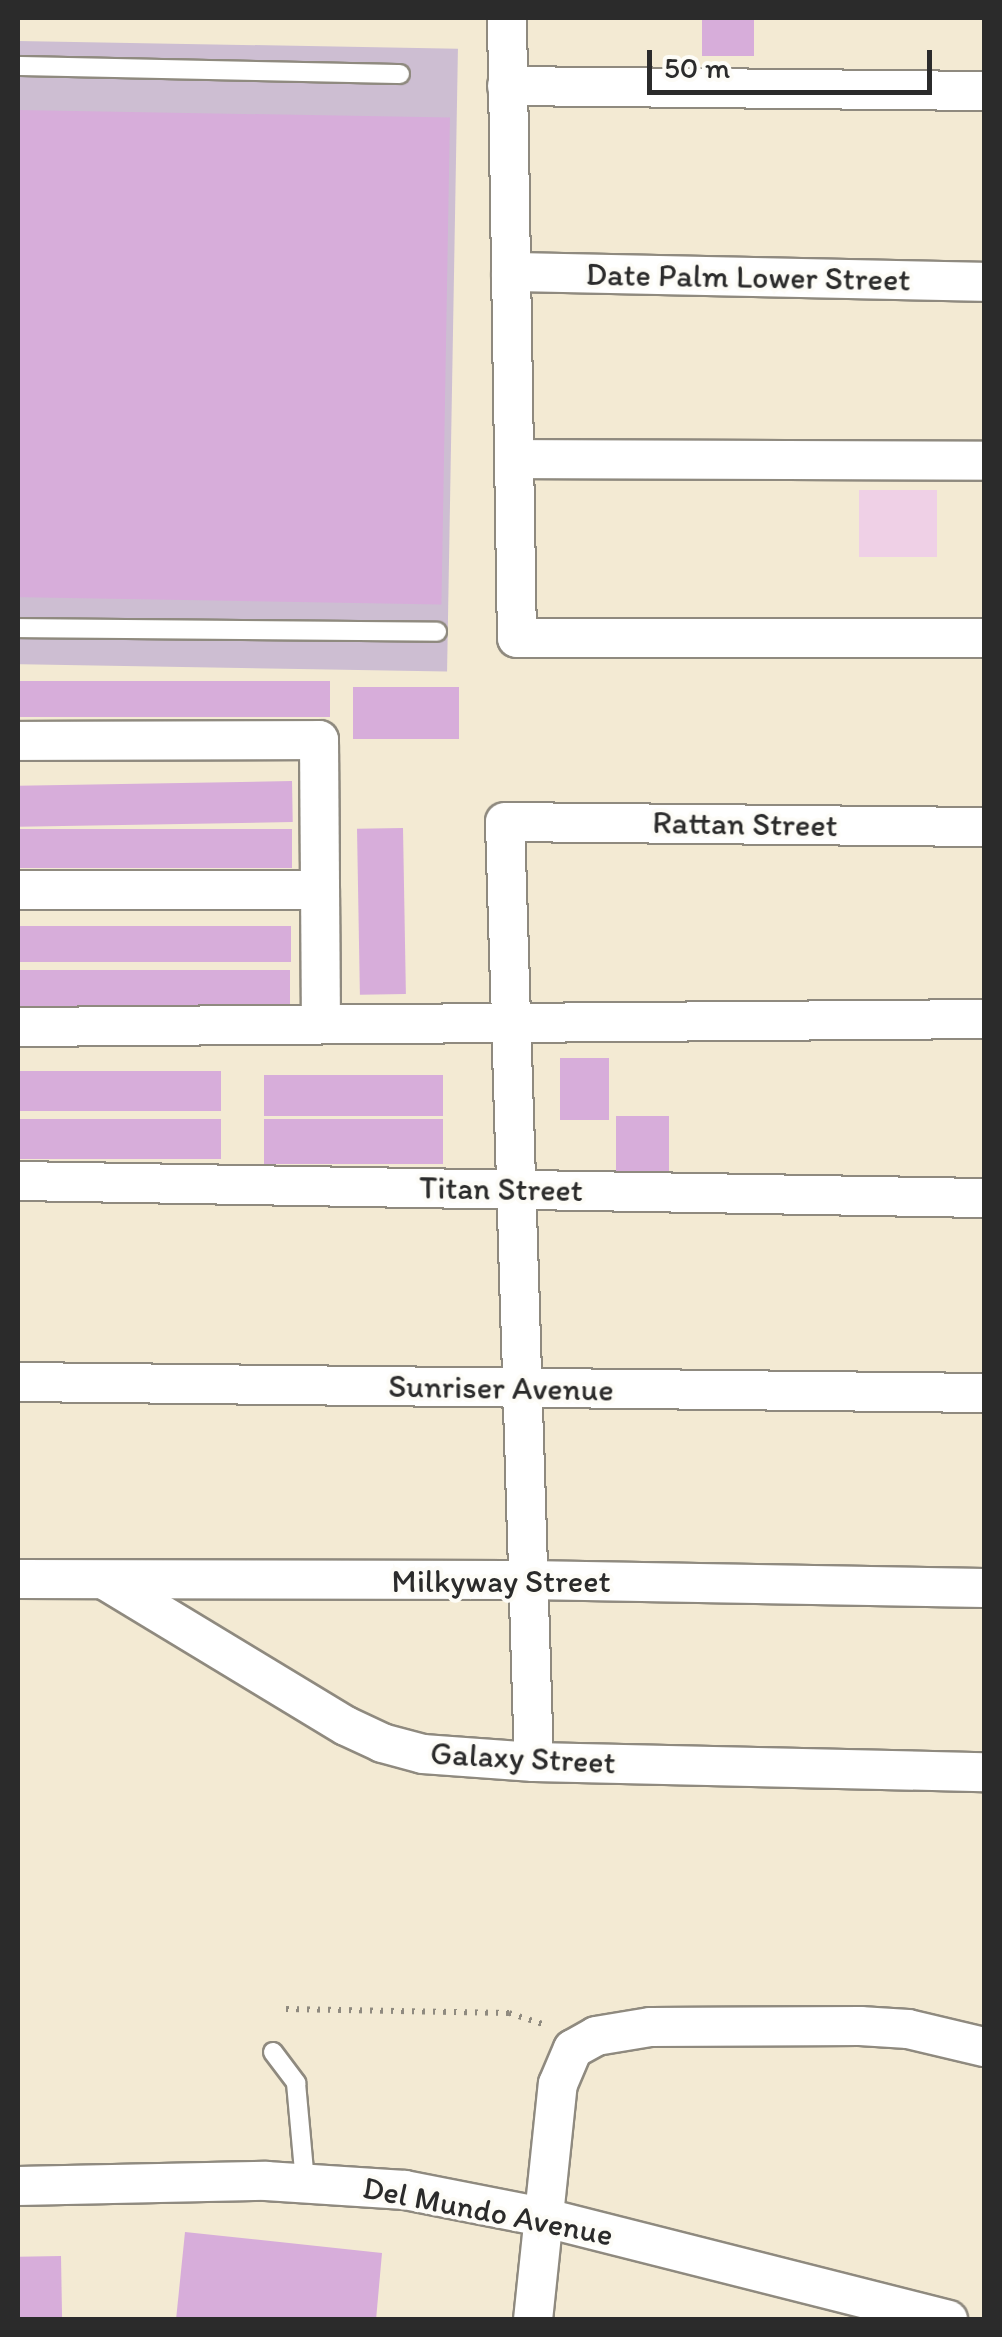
<!DOCTYPE html>
<html>
<head>
<meta charset="utf-8">
<style>
	body { margin:0 }
	#map { position:relative; width:1002px; height:2337px; overflow:hidden; background:#f3ead3; font-family:Itim,sans-serif }
	div>[style] { position:absolute }
	.built>* { inset:0; background:#efd0e6; transform-origin:0 0 }
	.industrial>* { inset:0; background:#cdbed2; transform-origin:0 0 }
	.building>* { inset:0; background:#d7adda; transform-origin:0 0 }
	.path>* { height:6px; margin-top:-3px; transform-origin:0; background:repeating-linear-gradient(90deg,#8f8a7f 0 2.5px,transparent 0 10.5px) }
	.roads { filter:drop-shadow(2px 0 #8f8a7f) drop-shadow(-2px 0 #8f8a7f) drop-shadow(0 2px #8f8a7f) drop-shadow(0 -2px #8f8a7f) }
	.lane>* { height:18px; margin:-9px; padding:0 9px; transform-origin:9px; border-radius:9px; background:#fff }
	.street>* { height:38px; margin:-19px; padding:0 19px; transform-origin:19px; border-radius:19px; background:#fff }
	span { translate:-50% -50%; white-space:nowrap; text-align:center; line-height:1.15; -webkit-text-stroke:8px #fdfcf7; paint-order:stroke }
	.street-label { font-size:32px; color:#2b2b2b }
	.frame { position:absolute; inset:0; border:20px solid #2b2b2b; pointer-events:none }
	.scale { position:absolute; left:647px; top:50px; width:285px; height:45px; box-sizing:border-box; border:5px solid #2b2b2b; border-top:0; padding-left:12px; font-size:30px; line-height:35px; white-space:nowrap; color:#2b2b2b; -webkit-text-stroke:8px #fdfcf7; paint-order:stroke }
</style>
</head>
<body>
<div id="map">
	<div class="built">
		<i style="left:859px;top:490px;width:78px;height:67px"></i>
	</div>
	<div class="industrial">
		<i style="left:18px;top:41px;width:440px;height:623px;rotate:1deg"></i>
	</div>
	<div class="building">
		<i style="left:702px;top:18px;width:52px;height:38px"></i>
		<i style="left:18px;top:110px;width:432px;height:487px;rotate:1deg"></i>
		<i style="left:18px;top:681px;width:312px;height:36px"></i>
		<i style="left:353px;top:687px;width:106px;height:52px"></i>
		<i style="left:292px;top:781px;width:41px;height:274px;rotate:89deg"></i>
		<i style="left:403px;top:828px;width:166px;height:46px;rotate:89deg"></i>
		<i style="left:292px;top:829px;width:39px;height:274px;rotate:90deg"></i>
		<i style="left:18px;top:926px;width:273px;height:36px"></i>
		<i style="left:18px;top:970px;width:272px;height:36px"></i>
		<i style="left:560px;top:1058px;width:49px;height:62px"></i>
		<i style="left:18px;top:1071px;width:203px;height:40px"></i>
		<i style="left:264px;top:1075px;width:179px;height:41px"></i>
		<i style="left:616px;top:1116px;width:53px;height:66px"></i>
		<i style="left:18px;top:1119px;width:203px;height:40px"></i>
		<i style="left:264px;top:1119px;width:179px;height:45px"></i>
		<i style="clip-path:polygon(185px 2232px,382px 2253px,376px 2320px,176px 2320px)"></i>
		<i style="left:61px;top:2256px;width:64px;height:43px;rotate:89deg"></i>
	</div>
	<div class="path">
		<i style="left:286px;top:2009px;width:223px;rotate:1deg"></i>
		<i style="left:509px;top:2013px;width:39px;rotate:18deg"></i>
	</div>
	<div class="roads">
		<div class="lane">
			<i style="left:18px;top:66px;width:382px;rotate:1.2deg"></i>
			<i style="left:18px;top:628px;width:419px;rotate:0.5deg"></i>
			<i style="left:273px;top:2052px;width:39px;rotate:53deg"></i>
			<i style="left:296px;top:2083px;width:98px;rotate:84.8deg"></i>
		</div>
		<div class="street">
			<i style="left:507px;top:18px;width:620px;rotate:89.08deg"></i>
			<i style="left:517px;top:638px;width:467px"></i>
			<i style="left:507px;top:86px;width:477px;rotate:0.6deg"></i>
			<i style="left:511px;top:272px;width:473px;rotate:1.2deg"></i>
			<i style="left:514px;top:459px;width:470px;rotate:0.2deg"></i>
			<i style="left:18px;top:741px;width:301px;rotate:-0.2deg"></i>
			<i style="left:319px;top:740px;width:283px;rotate:89.6deg"></i>
			<i style="left:18px;top:890px;width:302px"></i>
			<i style="left:18px;top:1027px;width:966px;rotate:-0.47deg"></i>
			<i style="left:18px;top:1181px;width:966px;rotate:1.01deg"></i>
			<i style="left:18px;top:1382px;width:966px;rotate:0.65deg"></i>
			<i style="left:18px;top:1579px;width:510px;rotate:0.11deg"></i>
			<i style="left:528px;top:1580px;width:456px;rotate:1deg"></i>
			<i style="left:108px;top:1582px;width:278px;rotate:31.2deg"></i>
			<i style="left:346px;top:1726px;width:40px;rotate:25deg"></i>
			<i style="left:382px;top:1743px;width:42px;rotate:15deg"></i>
			<i style="left:423px;top:1754px;width:111px;rotate:4.1deg"></i>
			<i style="left:534px;top:1762px;width:450px;rotate:1.3deg"></i>
			<i style="left:534px;top:1762px;width:940px;rotate:-91.77deg"></i>
			<i style="left:505px;top:822px;width:479px;rotate:0.6deg"></i>
			<i style="left:18px;top:2186px;width:248px;rotate:-1.2deg"></i>
			<i style="left:266px;top:2181px;width:139px;rotate:3.7deg"></i>
			<i style="left:405px;top:2190px;width:140px;rotate:11.1deg"></i>
			<i style="left:542px;top:2217px;width:419px;rotate:14.2deg"></i>
			<i style="left:533px;top:2320px;width:237px;rotate:-84deg"></i>
			<i style="left:558px;top:2084px;width:38px;rotate:-67deg"></i>
			<i style="left:573px;top:2049px;width:26px;rotate:-29deg"></i>
			<i style="left:596px;top:2036px;width:55px;rotate:-9.5deg"></i>
			<i style="left:650px;top:2027px;width:210px;rotate:-0.3deg"></i>
			<i style="left:860px;top:2026px;width:48px;rotate:3.6deg"></i>
			<i style="left:908px;top:2029px;width:78px;rotate:13.3deg"></i>
		</div>
	</div>
	<div class="street-label">
		<span style="left:748px;top:277px;rotate:1deg">Date Palm Lower Street</span>
		<span style="left:745px;top:824px;rotate:1deg">Rattan Street</span>
		<span style="left:501px;top:1189px;rotate:1deg">Titan Street</span>
		<span style="left:501px;top:1388px;rotate:1deg">Sunriser Avenue</span>
		<span style="left:501px;top:1581px">Milkyway Street</span>
		<span style="left:523px;top:1758px;rotate:3deg">Galaxy Street</span>
		<span style="left:488px;top:2211px;rotate:11deg">Del Mundo Avenue</span>
	</div>
	<div class="frame"></div>
	<div class="scale">50 m</div>
</div>
</body>
</html>
